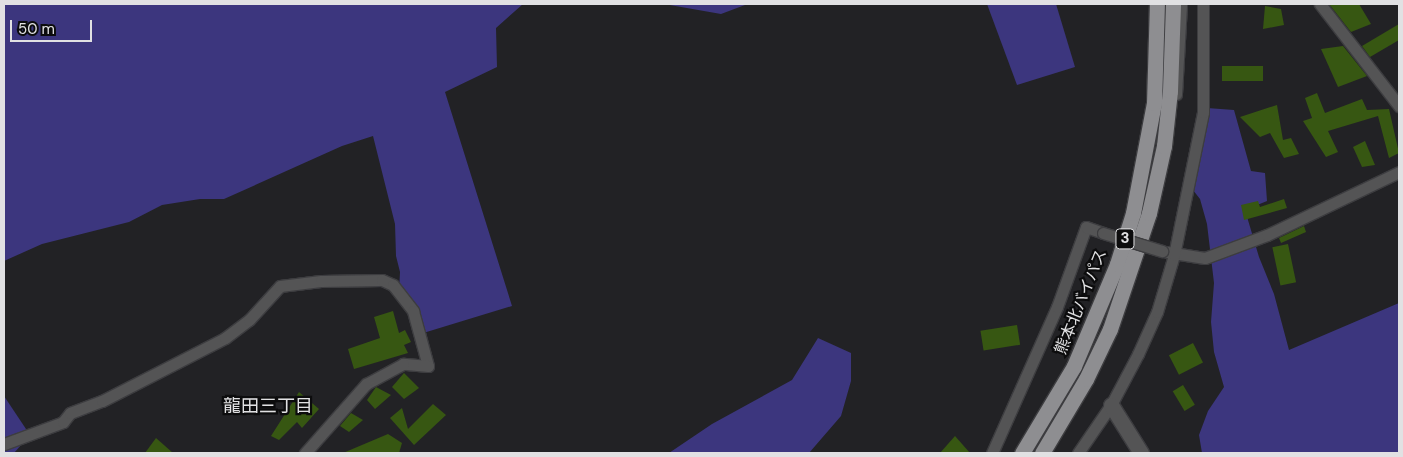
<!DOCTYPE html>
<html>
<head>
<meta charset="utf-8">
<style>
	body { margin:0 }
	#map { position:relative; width:1403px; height:457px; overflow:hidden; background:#222225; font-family:"DM Sans","Noto Sans JP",sans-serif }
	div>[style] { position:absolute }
	.green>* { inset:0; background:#3c367e }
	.building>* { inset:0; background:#375712; transform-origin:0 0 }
	.roads { filter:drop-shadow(1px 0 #3d3d40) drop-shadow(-1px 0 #3d3d40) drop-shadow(0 1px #3d3d40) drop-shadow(0 -1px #3d3d40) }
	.minor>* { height:11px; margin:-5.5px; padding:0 5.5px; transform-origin:5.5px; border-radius:5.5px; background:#545455 }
	.tertiary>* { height:15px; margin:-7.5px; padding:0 7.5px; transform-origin:7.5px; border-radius:7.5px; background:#545455 }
	.trunk>* { height:15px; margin:-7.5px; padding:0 7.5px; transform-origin:7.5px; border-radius:7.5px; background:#8e8e91 }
	.bridges { filter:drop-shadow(1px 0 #3d3d40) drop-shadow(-1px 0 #3d3d40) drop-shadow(0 1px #3d3d40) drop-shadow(0 -1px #3d3d40) }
	.minor-bridge>* { height:11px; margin:-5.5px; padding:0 5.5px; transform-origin:5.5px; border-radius:5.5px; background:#545455 }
	span { translate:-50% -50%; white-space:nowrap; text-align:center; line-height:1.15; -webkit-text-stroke:4.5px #0c0c0d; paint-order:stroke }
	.shield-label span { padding:1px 4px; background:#0c0c0d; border:1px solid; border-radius:4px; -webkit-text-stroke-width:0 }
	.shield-label { font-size:15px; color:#e1e1e3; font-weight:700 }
	.street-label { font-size:16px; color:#e1e1e3 }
	.neighbourhood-label { font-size:18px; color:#e1e1e3 }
	.frame { position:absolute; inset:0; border:5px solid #e1e1e3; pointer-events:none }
	.scale { position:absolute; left:10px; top:20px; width:82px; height:22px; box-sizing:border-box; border:2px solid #e1e1e3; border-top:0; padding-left:6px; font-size:15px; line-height:18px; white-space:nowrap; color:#e1e1e3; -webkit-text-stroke:4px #0c0c0d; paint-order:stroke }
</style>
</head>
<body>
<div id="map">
	<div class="green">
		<i style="clip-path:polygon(4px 4px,523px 4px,496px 28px,497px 67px,445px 92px,512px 306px,420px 334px,399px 292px,400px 272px,396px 256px,395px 224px,373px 136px,342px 146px,224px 199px,200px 199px,162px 205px,129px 222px,42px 244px,4px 261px)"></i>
		<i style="clip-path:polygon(664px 4px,767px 4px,745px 5px,721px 14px)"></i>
		<i style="clip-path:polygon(987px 4px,1056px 4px,1075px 67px,1017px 85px)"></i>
		<i style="clip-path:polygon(1207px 108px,1234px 110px,1251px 171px,1265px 173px,1267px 201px,1245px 210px,1259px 257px,1274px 294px,1289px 350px,1399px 303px,1399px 453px,1202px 453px,1199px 435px,1208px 411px,1224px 387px,1214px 352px,1211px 322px,1214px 283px,1207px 224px,1200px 199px,1189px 185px)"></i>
		<i style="clip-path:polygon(818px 338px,851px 353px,851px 381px,841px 416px,809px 453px,669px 453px,712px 424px,792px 380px)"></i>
		<i style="clip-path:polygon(4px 396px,30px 435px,14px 453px,4px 453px)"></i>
	</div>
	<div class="building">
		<i style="clip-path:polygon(1329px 4px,1359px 4px,1371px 24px,1351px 32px)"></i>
		<i style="clip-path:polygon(1265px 6px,1281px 9px,1284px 25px,1263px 29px)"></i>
		<i style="clip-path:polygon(1399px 24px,1399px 40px,1370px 57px,1362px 46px)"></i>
		<i style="clip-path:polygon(1343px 46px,1367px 76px,1338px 87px,1321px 49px)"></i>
		<i style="left:1222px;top:66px;width:41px;height:15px"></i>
		<i style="clip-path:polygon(1317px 93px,1325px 113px,1362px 99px,1367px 110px,1389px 109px,1399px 153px,1389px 158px,1378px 116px,1328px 131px,1338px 152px,1326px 157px,1303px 121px,1312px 118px,1305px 98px)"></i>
		<i style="clip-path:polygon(1277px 105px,1283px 140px,1291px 138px,1299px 154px,1284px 158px,1270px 133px,1260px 137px,1240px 117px)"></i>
		<i style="clip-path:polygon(1365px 141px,1375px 165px,1362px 167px,1353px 147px)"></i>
		<i style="clip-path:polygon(1284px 199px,1287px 208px,1244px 220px,1241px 205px,1258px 201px,1260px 207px)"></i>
		<i style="clip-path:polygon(1304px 226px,1306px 232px,1281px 243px,1279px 238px)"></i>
		<i style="left:1288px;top:244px;width:39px;height:16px;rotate:78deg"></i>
		<i style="clip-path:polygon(393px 311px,399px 333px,405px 330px,411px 342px,404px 345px,408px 353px,354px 369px,348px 349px,380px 338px,374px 317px)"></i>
		<i style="left:1017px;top:325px;width:20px;height:37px;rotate:81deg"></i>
		<i style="left:1193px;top:343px;width:22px;height:27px;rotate:63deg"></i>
		<i style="clip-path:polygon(404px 373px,419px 388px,404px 399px,392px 387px)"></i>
		<i style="left:1183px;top:385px;width:23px;height:12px;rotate:59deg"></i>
		<i style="clip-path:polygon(376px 387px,391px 395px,375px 409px,367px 400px)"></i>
		<i style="clip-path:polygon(299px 392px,319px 409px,302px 428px,297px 422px,279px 440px,271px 436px)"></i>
		<i style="clip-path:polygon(433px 404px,446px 415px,414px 445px,390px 418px,402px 408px,408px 429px)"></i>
		<i style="clip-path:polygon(351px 413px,363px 420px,349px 432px,340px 426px)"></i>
		<i style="clip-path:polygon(388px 434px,402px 443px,399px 453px,343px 453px)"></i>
		<i style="clip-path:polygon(955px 436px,970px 453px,940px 453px)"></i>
		<i style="clip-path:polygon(156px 438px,173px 453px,145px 453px)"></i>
	</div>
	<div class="roads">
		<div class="minor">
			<i style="left:1320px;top:4px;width:129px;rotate:52.2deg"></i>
			<i style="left:1176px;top:94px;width:90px;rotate:-86.8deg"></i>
			<i style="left:1167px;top:252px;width:38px;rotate:9deg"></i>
			<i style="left:1205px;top:258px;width:66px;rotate:-20.4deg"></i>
			<i style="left:1267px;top:235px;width:146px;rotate:-25.5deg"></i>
			<i style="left:4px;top:444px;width:63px;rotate:-20.4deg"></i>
			<i style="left:63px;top:422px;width:11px;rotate:-52deg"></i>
			<i style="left:70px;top:413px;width:34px;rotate:-21deg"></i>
			<i style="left:102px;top:401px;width:138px;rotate:-27.1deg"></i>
			<i style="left:225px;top:338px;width:30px;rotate:-37deg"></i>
			<i style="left:249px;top:320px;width:46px;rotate:-47.6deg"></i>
			<i style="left:280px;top:286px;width:41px;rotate:-7deg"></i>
			<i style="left:321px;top:281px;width:61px;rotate:-0.9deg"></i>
			<i style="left:382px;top:280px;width:12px;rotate:24deg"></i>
			<i style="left:393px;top:285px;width:33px;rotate:52deg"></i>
			<i style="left:413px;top:311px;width:57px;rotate:74.7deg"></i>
			<i style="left:428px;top:366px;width:25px;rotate:-175deg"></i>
			<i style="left:403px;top:364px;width:42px;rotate:151.6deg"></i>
			<i style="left:366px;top:384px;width:92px;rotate:131.5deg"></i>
			<i style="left:992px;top:453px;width:160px;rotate:-66deg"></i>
			<i style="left:1057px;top:307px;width:85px;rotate:-70.1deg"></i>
			<i style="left:1086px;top:227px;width:18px;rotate:19deg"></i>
			<i style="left:1078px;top:453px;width:58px;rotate:-55.5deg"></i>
			<i style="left:1111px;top:405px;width:58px;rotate:-62.1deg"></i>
			<i style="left:1138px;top:354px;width:46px;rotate:-65.7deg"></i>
			<i style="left:1157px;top:312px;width:59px;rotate:-73.4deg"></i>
			<i style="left:1174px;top:255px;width:146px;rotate:-78.5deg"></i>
			<i style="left:1203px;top:112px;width:108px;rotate:-90deg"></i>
		</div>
		<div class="tertiary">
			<i style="left:1111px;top:405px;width:57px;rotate:58deg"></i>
		</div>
		<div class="trunk">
			<i style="left:1022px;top:453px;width:101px;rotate:-59.1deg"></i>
			<i style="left:1074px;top:366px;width:111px;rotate:-67.1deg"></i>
			<i style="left:1117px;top:264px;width:53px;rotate:-72.6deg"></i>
			<i style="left:1133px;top:213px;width:112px;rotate:-79.2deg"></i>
			<i style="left:1154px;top:103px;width:99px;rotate:-88.3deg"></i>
			<i style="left:1042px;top:453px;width:86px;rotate:-59.3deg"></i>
			<i style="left:1086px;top:379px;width:55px;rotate:-64.4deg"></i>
			<i style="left:1110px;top:329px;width:122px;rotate:-71.4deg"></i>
			<i style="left:1149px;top:213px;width:69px;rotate:-77.4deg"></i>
			<i style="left:1164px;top:146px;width:55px;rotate:-83.8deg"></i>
			<i style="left:1170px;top:91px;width:87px;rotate:-88deg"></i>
		</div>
	</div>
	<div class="bridges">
		<div class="minor-bridge">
			<i style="left:1103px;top:233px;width:62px;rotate:17deg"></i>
		</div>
	</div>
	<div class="shield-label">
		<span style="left:1125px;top:239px">3</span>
	</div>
	<div class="street-label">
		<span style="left:1081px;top:302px;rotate:-68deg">熊本北バイパス</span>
	</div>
	<div class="neighbourhood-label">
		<span style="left:268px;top:406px">龍田三丁目</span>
	</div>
	<div class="frame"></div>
	<div class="scale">50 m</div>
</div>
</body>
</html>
